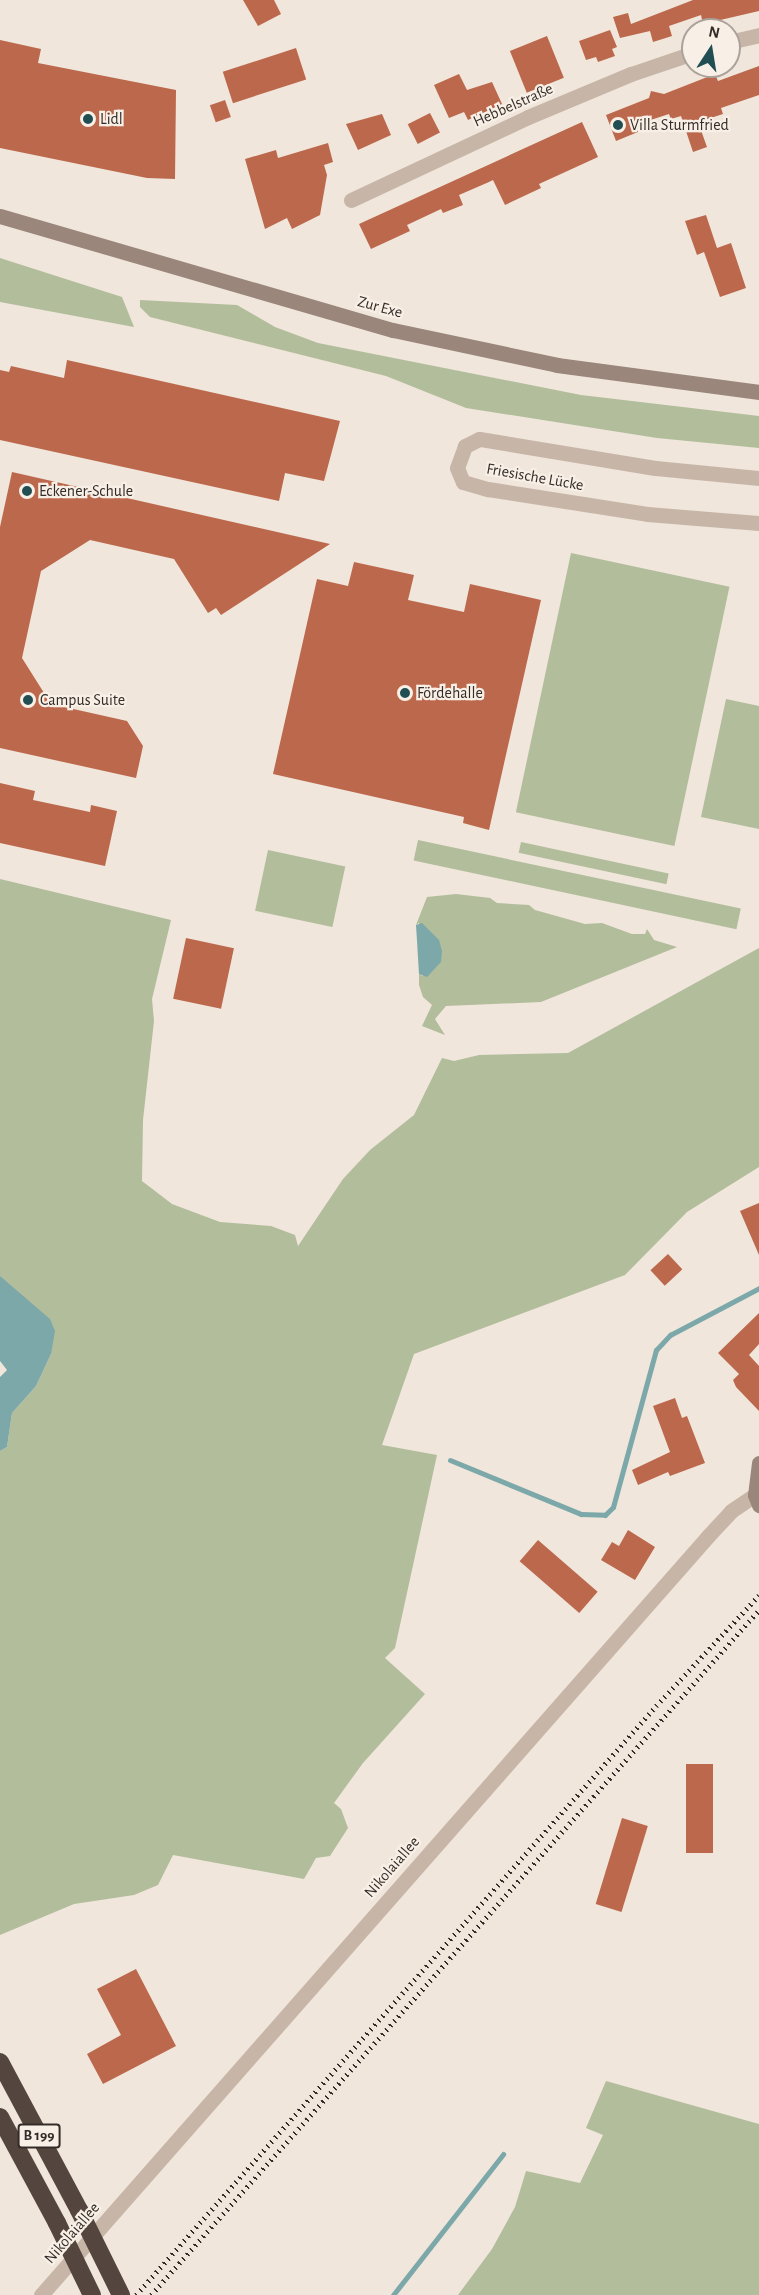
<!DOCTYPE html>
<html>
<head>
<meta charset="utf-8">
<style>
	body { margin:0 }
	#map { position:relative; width:759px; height:2295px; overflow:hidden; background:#f0e6db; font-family:"Alegreya Sans",sans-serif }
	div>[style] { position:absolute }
	.green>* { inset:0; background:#b2bd9c; transform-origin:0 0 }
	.water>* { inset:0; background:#7ca8aa }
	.stream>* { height:5px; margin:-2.5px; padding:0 2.5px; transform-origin:2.5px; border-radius:2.5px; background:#7ca8aa }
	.building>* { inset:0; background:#bc684c; transform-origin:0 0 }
	.street>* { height:15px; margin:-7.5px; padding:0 7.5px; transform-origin:7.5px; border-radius:7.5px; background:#c7b6a8 }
	.secondary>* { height:15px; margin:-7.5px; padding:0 7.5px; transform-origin:7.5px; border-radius:7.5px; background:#9a867a }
	.highway>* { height:18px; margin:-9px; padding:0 9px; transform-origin:9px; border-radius:9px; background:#54463f }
	.rail>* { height:4.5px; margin-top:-2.25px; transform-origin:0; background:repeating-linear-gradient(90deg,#342c28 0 1.5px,transparent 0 6px) }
	.highway-bridge>* { height:18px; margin:-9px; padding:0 9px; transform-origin:9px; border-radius:9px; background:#54463f }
	.dots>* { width:16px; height:16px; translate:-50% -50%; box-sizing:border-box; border:3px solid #f8f0e7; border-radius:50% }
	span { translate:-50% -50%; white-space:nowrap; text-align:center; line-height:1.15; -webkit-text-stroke:4.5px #f8f0e7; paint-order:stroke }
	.shield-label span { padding:2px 4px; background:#f8f0e7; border:2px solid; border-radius:4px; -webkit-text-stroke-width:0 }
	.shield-label { font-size:15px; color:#342c28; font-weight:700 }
	.street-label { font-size:16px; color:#342c28 }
	.poi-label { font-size:16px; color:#342c28 }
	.left { translate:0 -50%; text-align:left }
	.north { position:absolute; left:681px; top:18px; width:60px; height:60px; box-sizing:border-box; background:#f8f0e7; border:2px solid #aaa29b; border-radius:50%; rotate:12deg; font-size:16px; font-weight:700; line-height:24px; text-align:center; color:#342c28 }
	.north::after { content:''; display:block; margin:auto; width:21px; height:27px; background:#204e52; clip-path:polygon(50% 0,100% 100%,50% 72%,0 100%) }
</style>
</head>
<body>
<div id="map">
	<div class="green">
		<i style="clip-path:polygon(0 258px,122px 297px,134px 327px,0 302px)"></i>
		<i style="clip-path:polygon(140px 300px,237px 305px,275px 327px,318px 343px,581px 395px,759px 416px,759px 448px,657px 438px,466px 408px,386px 376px,150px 317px,140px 307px)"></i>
		<i style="left:571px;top:553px;width:162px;height:265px;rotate:12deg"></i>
		<i style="clip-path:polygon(726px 699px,759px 706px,759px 829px,701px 817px)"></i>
		<i style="left:418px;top:840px;width:330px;height:21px;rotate:12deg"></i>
		<i style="left:521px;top:842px;width:151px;height:11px;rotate:12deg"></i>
		<i style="left:268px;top:850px;width:79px;height:62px;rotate:12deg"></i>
		<i style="clip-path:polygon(0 879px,171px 920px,152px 999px,154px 1021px,143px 1120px,142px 1181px,172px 1204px,220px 1222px,271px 1226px,295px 1235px,298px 1246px,343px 1179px,370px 1150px,414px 1115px,442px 1058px,454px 1061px,479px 1055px,568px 1053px,759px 948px,759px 1167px,687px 1212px,625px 1275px,414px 1354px,382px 1445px,437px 1455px,395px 1648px,385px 1658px,425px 1694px,363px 1763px,334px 1803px,341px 1809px,348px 1828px,330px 1856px,316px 1858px,304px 1879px,173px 1855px,158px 1885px,134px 1895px,74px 1904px,0 1935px,0 1451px,7px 1447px,12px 1413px,36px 1386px,51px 1354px,0 1276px)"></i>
		<i style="clip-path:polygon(456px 894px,490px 898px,497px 903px,529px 905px,535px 910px,585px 924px,602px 923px,632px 934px,645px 934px,647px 929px,654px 940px,677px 947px,541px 1002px,446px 1006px,435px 1019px,445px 1035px,422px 1026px,432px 1005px,423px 997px,419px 985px,419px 974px,423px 976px,419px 923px,416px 925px,427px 897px)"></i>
		<i style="clip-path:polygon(606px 2081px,759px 2124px,759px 2295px,458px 2295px,492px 2249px,515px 2207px,526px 2171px,580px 2183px,603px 2135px,586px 2128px)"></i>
	</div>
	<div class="water">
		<i style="clip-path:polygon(422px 923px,439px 940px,442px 951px,441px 962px,427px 977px,419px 974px,416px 925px)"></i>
		<i style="clip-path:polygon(0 1276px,50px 1319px,55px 1331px,51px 1354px,36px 1386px,12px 1413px,7px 1447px,0 1451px,0 1377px,7px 1370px,0 1361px)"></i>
	</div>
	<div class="stream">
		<i style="left:450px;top:1460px;width:142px;rotate:22.4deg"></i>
		<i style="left:581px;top:1514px;width:24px;rotate:2deg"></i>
		<i style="left:605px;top:1515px;width:11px;rotate:-45deg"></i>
		<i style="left:613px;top:1507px;width:163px;rotate:-74.7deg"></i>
		<i style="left:656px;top:1350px;width:21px;rotate:-47deg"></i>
		<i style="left:670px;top:1335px;width:101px;rotate:-27.8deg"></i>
		<i style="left:393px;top:2295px;width:179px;rotate:-52deg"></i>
	</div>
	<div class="building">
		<i style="clip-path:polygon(243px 0,274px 0,281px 14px,258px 26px)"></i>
		<i style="clip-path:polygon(693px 0,759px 0,759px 11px,703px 24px,701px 15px,669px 26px,672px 36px,653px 42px,650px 31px,620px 38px,613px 17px,628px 13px,631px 24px)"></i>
		<i style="clip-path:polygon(610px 30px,617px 47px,612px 49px,615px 56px,598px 62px,596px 57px,586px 60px,579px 41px)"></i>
		<i style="left:547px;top:36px;width:45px;height:40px;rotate:68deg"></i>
		<i style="clip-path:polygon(0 40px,41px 49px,38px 63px,176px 90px,175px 179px,147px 178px,0 148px)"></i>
		<i style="left:296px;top:48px;width:33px;height:77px;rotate:72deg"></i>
		<i style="clip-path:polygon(759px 66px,759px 95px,721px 108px,723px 114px,698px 122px,707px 147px,693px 152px,681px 116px,671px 119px,669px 114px,635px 125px,638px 132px,616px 141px,606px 115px,649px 98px,651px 91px,664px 94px,715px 74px,718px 81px)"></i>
		<i style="clip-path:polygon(459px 74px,467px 90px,492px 82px,502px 104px,468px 120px,464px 112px,449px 118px,434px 85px)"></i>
		<i style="left:225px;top:100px;width:18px;height:16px;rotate:71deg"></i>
		<i style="left:430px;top:113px;width:22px;height:25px;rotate:63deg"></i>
		<i style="clip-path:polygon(382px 114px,391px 135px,358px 150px,346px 124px)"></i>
		<i style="clip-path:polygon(582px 122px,598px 157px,539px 184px,541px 188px,505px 205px,493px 180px,489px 182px,459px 195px,463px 205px,443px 213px,441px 209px,407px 225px,410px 231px,371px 249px,359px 224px)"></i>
		<i style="clip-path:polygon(328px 143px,333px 162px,324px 165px,327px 175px,320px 215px,292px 229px,287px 218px,265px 229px,245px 159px,276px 150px,278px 158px)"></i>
		<i style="clip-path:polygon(706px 215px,717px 248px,731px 243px,746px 288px,720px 297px,704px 252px,697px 255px,685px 221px)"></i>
		<i style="clip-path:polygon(67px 360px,340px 421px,324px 481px,285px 473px,279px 501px,0 440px,0 370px,9px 372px,11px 366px,64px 378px)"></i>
		<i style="clip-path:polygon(12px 472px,330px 544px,221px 615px,216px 608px,208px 613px,174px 559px,90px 540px,41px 571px,22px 658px,51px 704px,127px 721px,143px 746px,136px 778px,0 748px,0 527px)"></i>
		<i style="clip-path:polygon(354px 562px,414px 575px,408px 600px,464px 612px,470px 584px,541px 600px,489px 830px,463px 823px,464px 817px,273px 774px,317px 579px,348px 586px)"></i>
		<i style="clip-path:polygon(0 783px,35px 791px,33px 800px,90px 812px,91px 805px,117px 811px,105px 866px,0 843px)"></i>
		<i style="left:186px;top:938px;width:49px;height:62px;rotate:12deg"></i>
		<i style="clip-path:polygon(759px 1203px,759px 1255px,740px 1211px)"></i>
		<i style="left:668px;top:1254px;width:21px;height:24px;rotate:47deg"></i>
		<i style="clip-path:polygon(759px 1313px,759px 1344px,749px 1355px,759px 1366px,759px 1411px,736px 1387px,733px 1380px,739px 1374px,718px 1353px)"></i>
		<i style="clip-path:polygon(675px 1398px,682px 1418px,687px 1416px,705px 1463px,670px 1476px,668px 1472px,638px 1485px,632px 1470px,670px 1452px,653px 1406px)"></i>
		<i style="clip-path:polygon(628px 1530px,655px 1547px,635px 1580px,601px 1560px,612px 1542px,619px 1546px)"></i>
		<i style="left:538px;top:1540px;width:79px;height:28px;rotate:41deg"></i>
		<i style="left:686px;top:1764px;width:27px;height:89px"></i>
		<i style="left:622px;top:1818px;width:27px;height:90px;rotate:17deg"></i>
		<i style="clip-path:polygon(136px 1969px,176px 2046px,103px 2084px,87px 2054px,121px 2035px,97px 1989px)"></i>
	</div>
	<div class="street">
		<i style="left:729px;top:42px;width:31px;rotate:-13deg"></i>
		<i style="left:351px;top:200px;width:195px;rotate:-25.1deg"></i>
		<i style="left:528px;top:117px;width:112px;rotate:-22.7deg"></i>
		<i style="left:631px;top:74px;width:65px;rotate:-18.7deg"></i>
		<i style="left:759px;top:478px;width:104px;rotate:-174.5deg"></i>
		<i style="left:655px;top:468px;width:178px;rotate:-170.6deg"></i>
		<i style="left:479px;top:439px;width:16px;rotate:153deg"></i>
		<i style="left:465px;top:446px;width:23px;rotate:110deg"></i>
		<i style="left:457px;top:468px;width:15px;rotate:67deg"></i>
		<i style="left:463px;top:482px;width:26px;rotate:16deg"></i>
		<i style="left:488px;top:489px;width:161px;rotate:8.9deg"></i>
		<i style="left:647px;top:514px;width:112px;rotate:4.6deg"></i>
		<i style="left:41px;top:2295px;width:1010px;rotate:-48.69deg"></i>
		<i style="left:708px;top:1536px;width:34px;rotate:-47deg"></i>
		<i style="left:731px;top:1511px;width:29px;rotate:-34deg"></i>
	</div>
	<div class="secondary">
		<i style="left:0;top:216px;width:409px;rotate:16.2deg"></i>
		<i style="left:393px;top:330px;width:168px;rotate:12deg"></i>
		<i style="left:557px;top:365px;width:204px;rotate:7.6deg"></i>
		<i style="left:759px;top:1463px;width:32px;rotate:97deg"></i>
		<i style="left:755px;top:1495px;width:11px;rotate:68deg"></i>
	</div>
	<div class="highway">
		<i style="left:0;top:2062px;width:168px;rotate:61.9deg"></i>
		<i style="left:0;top:2117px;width:120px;rotate:61.7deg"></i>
	</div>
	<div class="rail">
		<i style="left:136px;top:2295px;width:786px;rotate:-48.56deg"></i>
		<i style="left:656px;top:1706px;width:151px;rotate:-47.1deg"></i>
		<i style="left:151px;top:2295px;width:916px;rotate:-48.41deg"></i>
	</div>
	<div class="highway-bridge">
		<i style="left:79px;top:2210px;width:95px;rotate:63.7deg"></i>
		<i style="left:57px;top:2223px;width:80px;rotate:64.1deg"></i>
	</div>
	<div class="dots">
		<i style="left:88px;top:119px;background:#204e52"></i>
		<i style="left:618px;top:125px;background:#204e52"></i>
		<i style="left:27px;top:491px;background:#204e52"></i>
		<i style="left:405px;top:693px;background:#204e52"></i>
		<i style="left:28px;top:700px;background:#204e52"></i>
	</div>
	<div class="shield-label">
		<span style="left:39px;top:2136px">B 199</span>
	</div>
	<div class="street-label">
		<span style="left:513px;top:105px;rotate:-24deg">Hebbelstraße</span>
		<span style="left:380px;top:307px;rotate:15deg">Zur Exe</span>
		<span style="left:535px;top:477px;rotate:10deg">Friesische Lücke</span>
		<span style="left:392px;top:1867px;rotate:-49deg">Nikolaiallee</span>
		<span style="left:72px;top:2233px;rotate:-49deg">Nikolaiallee</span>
	</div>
	<div class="poi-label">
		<span class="left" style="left:100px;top:119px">Lidl</span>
		<span class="left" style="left:630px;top:125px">Villa Sturmfried</span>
		<span class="left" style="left:39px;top:491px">Eckener-Schule</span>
		<span class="left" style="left:417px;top:693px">Fördehalle</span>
		<span class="left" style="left:40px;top:700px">Campus Suite</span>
	</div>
	<div class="north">N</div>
</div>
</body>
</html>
